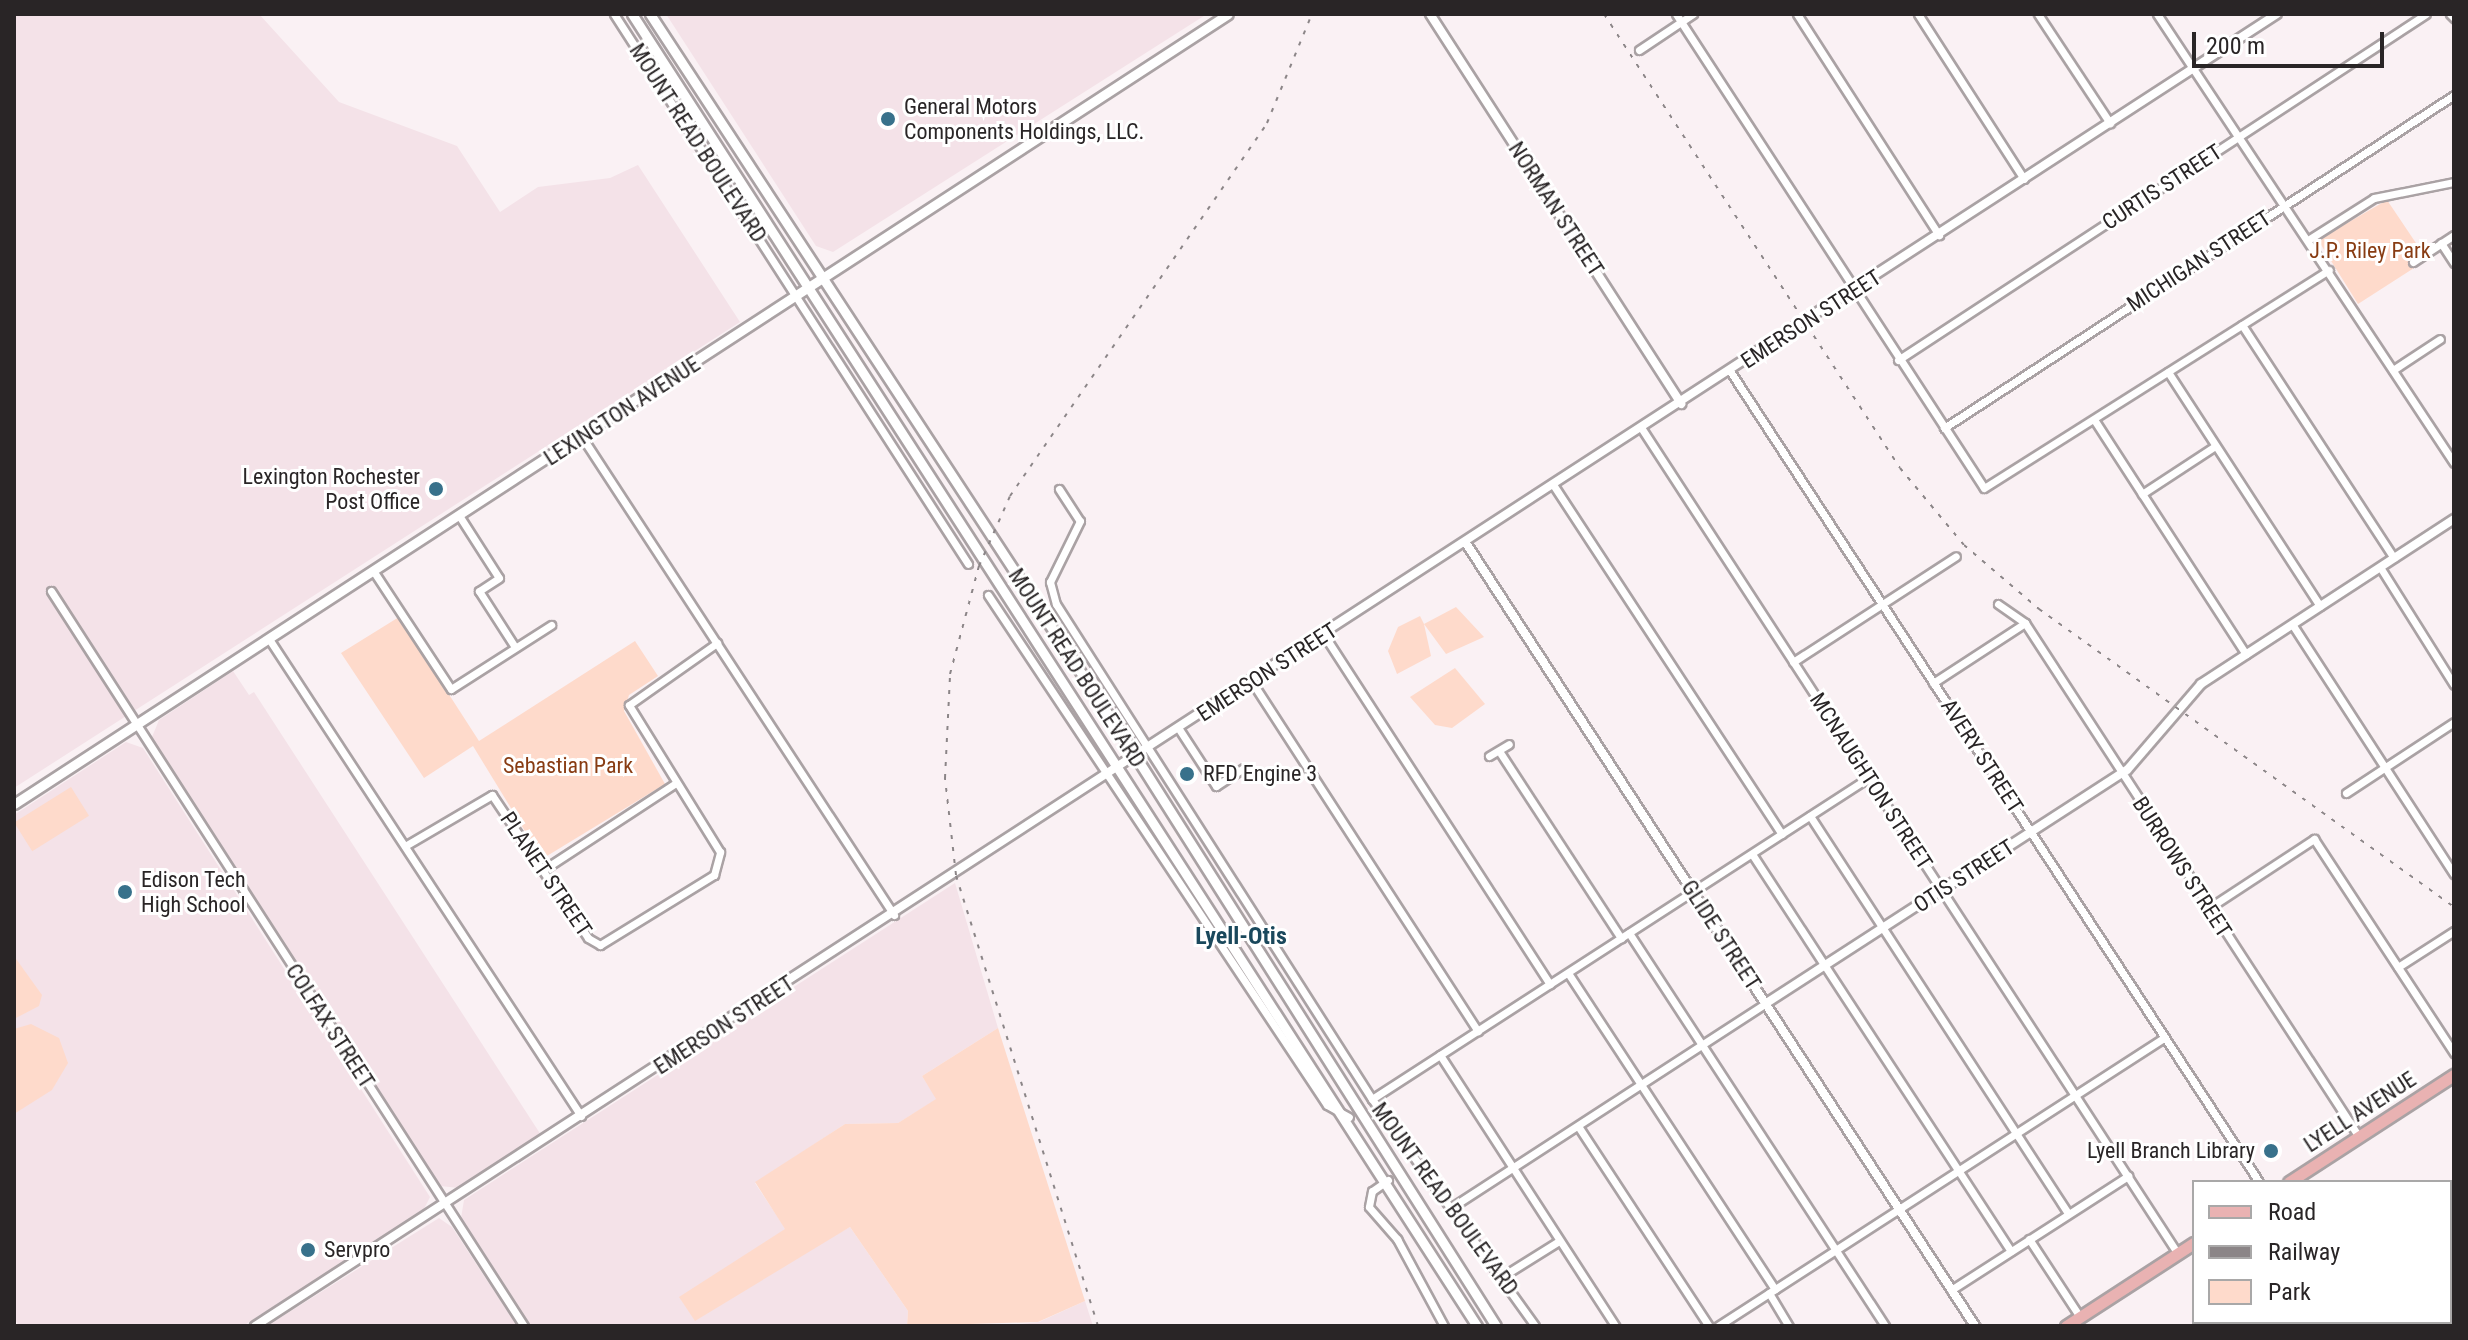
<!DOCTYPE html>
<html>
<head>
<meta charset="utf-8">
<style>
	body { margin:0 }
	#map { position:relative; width:2468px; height:1340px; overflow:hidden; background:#faf1f4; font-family:"Roboto Condensed",sans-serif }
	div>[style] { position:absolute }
	.built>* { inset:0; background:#f4e2e8 }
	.green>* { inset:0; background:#fedacb; transform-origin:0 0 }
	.roads { filter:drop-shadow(2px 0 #aaa2a4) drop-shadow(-2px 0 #aaa2a4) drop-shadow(0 2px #aaa2a4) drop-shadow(0 -2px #aaa2a4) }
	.minor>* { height:7px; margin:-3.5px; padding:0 3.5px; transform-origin:3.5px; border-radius:3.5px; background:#fff }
	.tertiary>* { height:8px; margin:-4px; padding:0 4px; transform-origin:4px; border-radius:4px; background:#fff }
	.secondary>* { height:9px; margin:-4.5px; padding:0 4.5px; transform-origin:4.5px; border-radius:4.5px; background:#fff }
	.primary>* { height:11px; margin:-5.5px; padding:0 5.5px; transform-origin:5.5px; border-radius:5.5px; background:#e9b2b2 }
	.rail>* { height:2px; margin-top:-1px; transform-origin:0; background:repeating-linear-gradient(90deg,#8b8587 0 4px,transparent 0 12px) }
	.dots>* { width:22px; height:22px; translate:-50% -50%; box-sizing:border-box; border:4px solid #fff; border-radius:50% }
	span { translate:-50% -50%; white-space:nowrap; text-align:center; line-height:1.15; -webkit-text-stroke:6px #fff; paint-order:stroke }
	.poi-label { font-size:22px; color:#292526 }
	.left { translate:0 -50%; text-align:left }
	.right { translate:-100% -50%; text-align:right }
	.street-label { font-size:22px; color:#292526 }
	.park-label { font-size:22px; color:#883c13 }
	.neighbourhood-label { font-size:24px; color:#1a485c; font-weight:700 }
	.frame { position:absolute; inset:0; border:16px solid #292526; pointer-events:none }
	.legend { position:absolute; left:2192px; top:1180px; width:260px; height:144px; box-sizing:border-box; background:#fff; border:2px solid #a9a8a8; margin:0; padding:10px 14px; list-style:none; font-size:24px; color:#292526 }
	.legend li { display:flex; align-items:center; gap:16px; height:40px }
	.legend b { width:40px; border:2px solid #a9a8a8 }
	.scale { position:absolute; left:2192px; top:32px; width:192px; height:36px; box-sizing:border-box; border:4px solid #292526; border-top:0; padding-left:10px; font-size:24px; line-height:28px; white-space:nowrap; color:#292526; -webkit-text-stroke:6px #fff; paint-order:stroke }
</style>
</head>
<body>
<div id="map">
	<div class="built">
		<i style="clip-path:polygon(14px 14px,259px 14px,339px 102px,457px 146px,500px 212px,538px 187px,610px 178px,638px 165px,740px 322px,14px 788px)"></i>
		<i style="clip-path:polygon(666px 14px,1207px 14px,833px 252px,816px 246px)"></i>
		<i style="clip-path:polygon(233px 671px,249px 695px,254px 692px,541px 1135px,459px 1188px,440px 1186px,152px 737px,159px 720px)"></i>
		<i style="clip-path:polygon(126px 742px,143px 748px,430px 1197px,423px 1211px,243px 1326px,19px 1326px,14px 1318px,14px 815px)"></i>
		<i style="clip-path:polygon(955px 883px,998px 1028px,922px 1076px,937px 1099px,898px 1123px,845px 1124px,755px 1183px,785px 1228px,787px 1261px,850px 1227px,908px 1311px,907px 1326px,531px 1326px,461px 1218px,464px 1200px)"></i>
		<i style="clip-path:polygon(439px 1218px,452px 1227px,517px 1326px,267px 1326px)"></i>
		<i style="clip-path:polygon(1085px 1301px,1093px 1326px,1003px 1326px,1039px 1322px)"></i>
	</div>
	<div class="green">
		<i style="clip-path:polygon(2387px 200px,2420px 249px,2408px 257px,2414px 268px,2358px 304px,2318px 240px)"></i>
		<i style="clip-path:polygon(1456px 607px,1484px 637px,1446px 654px,1424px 624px,1431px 656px,1397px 674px,1388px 651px,1398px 627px,1420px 616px,1424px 624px)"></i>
		<i style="clip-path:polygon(399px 617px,479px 741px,635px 641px,658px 676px,629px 695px,624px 711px,665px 784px,542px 859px,473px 746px,424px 778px,341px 653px)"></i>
		<i style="clip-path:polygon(1455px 668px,1485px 704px,1452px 728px,1435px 725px,1410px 697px)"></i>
		<i style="left:71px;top:787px;width:34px;height:67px;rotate:58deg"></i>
		<i style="clip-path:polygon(14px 956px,42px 995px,39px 1006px,14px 1019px)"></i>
		<i style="clip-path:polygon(31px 1024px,59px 1038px,68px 1063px,52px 1090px,14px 1114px,14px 1029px)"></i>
		<i style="clip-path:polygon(998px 1028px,1085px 1301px,1038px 1322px,907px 1326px,908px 1311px,850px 1227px,695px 1321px,679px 1297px,785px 1229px,755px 1182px,845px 1124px,898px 1123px,936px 1099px,922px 1076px)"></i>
	</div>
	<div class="roads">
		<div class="minor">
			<i style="left:614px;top:14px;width:654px;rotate:57.23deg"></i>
			<i style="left:1676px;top:14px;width:565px;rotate:56.98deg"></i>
			<i style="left:1984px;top:488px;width:408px;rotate:-32.3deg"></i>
			<i style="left:1797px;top:14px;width:263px;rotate:57.3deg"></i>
			<i style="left:1918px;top:14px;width:196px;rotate:57.3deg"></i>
			<i style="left:2038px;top:14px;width:131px;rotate:56.6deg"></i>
			<i style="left:2157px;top:14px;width:538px;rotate:56.52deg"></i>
			<i style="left:2450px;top:14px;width:6px;rotate:45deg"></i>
			<i style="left:1639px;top:50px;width:65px;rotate:-33.7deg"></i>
			<i style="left:2308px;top:240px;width:78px;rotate:-32.5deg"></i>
			<i style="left:2374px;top:198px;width:82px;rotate:-11.3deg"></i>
			<i style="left:2441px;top:243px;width:24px;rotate:57deg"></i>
			<i style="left:2413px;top:262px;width:49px;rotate:-33.4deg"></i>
			<i style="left:2242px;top:325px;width:278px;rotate:56.9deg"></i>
			<i style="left:1898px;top:360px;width:631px;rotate:-33.24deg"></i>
			<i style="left:2393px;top:370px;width:56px;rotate:-33.4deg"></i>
			<i style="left:1730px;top:371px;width:968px;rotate:56.88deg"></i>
			<i style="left:2168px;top:372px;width:279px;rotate:57deg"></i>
			<i style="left:2095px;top:421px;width:278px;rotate:57.1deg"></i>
			<i style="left:1944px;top:428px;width:609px;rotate:-33.14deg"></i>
			<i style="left:1642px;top:429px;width:984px;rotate:56.99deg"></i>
			<i style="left:582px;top:437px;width:571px;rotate:56.87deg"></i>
			<i style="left:1554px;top:486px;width:416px;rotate:56.8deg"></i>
			<i style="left:1059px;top:489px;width:38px;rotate:57deg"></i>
			<i style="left:1080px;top:521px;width:68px;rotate:116.2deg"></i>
			<i style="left:1050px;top:582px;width:23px;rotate:75deg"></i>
			<i style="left:1056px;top:604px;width:587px;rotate:57.45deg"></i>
			<i style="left:1372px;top:1099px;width:279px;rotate:54.3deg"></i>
			<i style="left:2142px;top:494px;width:87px;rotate:-33.3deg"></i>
			<i style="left:460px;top:517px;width:72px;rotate:57.4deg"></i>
			<i style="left:499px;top:578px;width:24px;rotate:147deg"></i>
			<i style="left:479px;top:591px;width:67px;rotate:57.3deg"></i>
			<i style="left:2380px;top:567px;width:139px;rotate:57.9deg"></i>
			<i style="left:374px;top:572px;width:140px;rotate:56.7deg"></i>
			<i style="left:451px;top:689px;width:119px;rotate:-32.6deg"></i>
			<i style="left:51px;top:591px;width:874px;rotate:57.24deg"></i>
			<i style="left:988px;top:595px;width:612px;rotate:56.39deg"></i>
			<i style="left:1327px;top:1105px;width:25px;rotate:29deg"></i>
			<i style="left:1998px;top:604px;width:33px;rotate:35deg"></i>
			<i style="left:2025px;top:623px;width:613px;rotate:56.98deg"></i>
			<i style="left:2292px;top:624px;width:298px;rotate:57.1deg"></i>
			<i style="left:1324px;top:635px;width:416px;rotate:57.1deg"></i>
			<i style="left:269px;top:639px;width:570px;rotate:56.81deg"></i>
			<i style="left:1793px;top:662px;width:194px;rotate:-33deg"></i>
			<i style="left:1252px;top:682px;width:416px;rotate:57.1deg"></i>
			<i style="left:1933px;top:683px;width:110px;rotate:-33.1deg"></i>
			<i style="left:1179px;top:729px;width:68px;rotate:57deg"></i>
			<i style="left:1216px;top:786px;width:33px;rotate:-33deg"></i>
			<i style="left:1501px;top:754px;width:220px;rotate:56.9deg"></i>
			<i style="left:1489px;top:756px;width:23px;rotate:-31deg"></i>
			<i style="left:2346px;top:793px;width:129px;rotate:-33.3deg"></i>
			<i style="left:1810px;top:816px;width:474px;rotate:57deg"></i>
			<i style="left:405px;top:846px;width:101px;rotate:-30.4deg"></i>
			<i style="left:492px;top:795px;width:172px;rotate:56.1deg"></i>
			<i style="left:588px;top:938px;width:14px;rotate:30deg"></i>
			<i style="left:600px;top:945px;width:134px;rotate:-31.6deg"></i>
			<i style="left:714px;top:875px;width:24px;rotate:-75deg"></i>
			<i style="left:720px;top:852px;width:173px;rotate:-121.8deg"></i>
			<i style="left:629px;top:705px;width:108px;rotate:-35.2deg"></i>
			<i style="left:1752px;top:854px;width:474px;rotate:56.9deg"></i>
			<i style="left:543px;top:870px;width:159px;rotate:-33.2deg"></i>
			<i style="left:2209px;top:908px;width:126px;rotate:-33.3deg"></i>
			<i style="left:2314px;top:839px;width:256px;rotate:56.8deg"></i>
			<i style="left:1629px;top:933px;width:469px;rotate:56.9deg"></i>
			<i style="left:2398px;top:967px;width:67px;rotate:-32.7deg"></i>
			<i style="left:1568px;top:973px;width:378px;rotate:56.8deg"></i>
			<i style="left:1440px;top:1055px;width:323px;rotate:57.1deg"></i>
			<i style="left:1372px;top:1099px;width:591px;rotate:-32.91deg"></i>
			<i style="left:1578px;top:1126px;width:239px;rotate:56.8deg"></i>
			<i style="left:1388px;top:1180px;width:19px;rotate:145deg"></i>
			<i style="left:1372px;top:1191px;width:16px;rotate:101deg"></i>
			<i style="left:1369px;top:1207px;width:43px;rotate:48.8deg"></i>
			<i style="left:1397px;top:1239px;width:99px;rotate:61.6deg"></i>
			<i style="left:1452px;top:1207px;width:373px;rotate:-33deg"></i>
			<i style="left:2029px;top:1239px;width:93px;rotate:56.8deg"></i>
			<i style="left:1503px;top:1276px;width:66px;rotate:-32deg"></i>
			<i style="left:1951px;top:1290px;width:211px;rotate:-32.8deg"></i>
			<i style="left:1769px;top:1293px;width:39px;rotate:59deg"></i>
			<i style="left:1718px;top:1326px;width:532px;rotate:-32.88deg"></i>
		</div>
		<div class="tertiary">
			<i style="left:1430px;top:14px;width:464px;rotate:57.2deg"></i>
			<i style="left:1466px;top:543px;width:934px;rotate:56.97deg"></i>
			<i style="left:1765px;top:1004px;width:431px;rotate:-32.9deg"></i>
			<i style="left:2127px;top:770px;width:113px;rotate:-49.3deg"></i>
			<i style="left:2201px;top:684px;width:302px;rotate:-33.1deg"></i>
			<i style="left:255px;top:1326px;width:2410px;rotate:-32.98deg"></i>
		</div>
		<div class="secondary">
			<i style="left:632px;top:14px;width:1561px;rotate:57.22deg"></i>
			<i style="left:650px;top:14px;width:888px;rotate:56.81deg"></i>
			<i style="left:1136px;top:757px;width:673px;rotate:57.68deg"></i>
			<i style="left:14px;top:804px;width:1448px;rotate:-33.05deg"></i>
		</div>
		<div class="primary">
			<i style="left:2289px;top:1182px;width:197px;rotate:-33deg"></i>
			<i style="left:2066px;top:1326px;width:153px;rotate:-33deg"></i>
		</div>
	</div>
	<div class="rail">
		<i style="left:1604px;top:14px;width:542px;rotate:56.9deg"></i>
		<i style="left:1900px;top:468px;width:100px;rotate:50.3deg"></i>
		<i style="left:1964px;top:545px;width:99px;rotate:40.5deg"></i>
		<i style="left:2039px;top:609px;width:511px;rotate:35.68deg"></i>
		<i style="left:1098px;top:1326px;width:473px;rotate:-107.5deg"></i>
		<i style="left:956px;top:875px;width:98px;rotate:-96.5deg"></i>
		<i style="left:945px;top:778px;width:104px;rotate:-87.2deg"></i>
		<i style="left:950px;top:674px;width:112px;rotate:-75deg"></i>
		<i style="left:979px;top:566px;width:77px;rotate:-66.1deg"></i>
		<i style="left:1010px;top:496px;width:453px;rotate:-55.4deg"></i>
		<i style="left:1267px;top:123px;width:118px;rotate:-67.6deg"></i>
	</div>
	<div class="dots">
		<i style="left:888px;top:119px;background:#38718b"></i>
		<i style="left:436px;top:489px;background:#38718b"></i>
		<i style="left:1187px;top:774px;background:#38718b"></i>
		<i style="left:125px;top:892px;background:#38718b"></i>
		<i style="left:2271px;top:1151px;background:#38718b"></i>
		<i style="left:308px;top:1250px;background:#38718b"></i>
	</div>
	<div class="poi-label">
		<span class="left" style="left:904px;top:119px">General Motors<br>Components Holdings, LLC.</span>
		<span class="right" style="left:420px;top:489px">Lexington Rochester<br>Post Office</span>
		<span class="left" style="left:1203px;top:774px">RFD Engine 3</span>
		<span class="left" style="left:141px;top:892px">Edison Tech<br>High School</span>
		<span class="right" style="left:2255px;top:1151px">Lyell Branch Library</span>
		<span class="left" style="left:324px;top:1250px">Servpro</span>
	</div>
	<div class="street-label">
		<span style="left:698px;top:143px;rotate:57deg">MOUNT READ BOULEVARD</span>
		<span style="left:2162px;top:187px;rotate:-33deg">CURTIS STREET</span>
		<span style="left:1556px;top:209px;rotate:57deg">NORMAN STREET</span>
		<span style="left:2199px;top:261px;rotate:-33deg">MICHIGAN STREET</span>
		<span style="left:1811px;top:319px;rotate:-33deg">EMERSON STREET</span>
		<span style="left:622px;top:411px;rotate:-33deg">LEXINGTON AVENUE</span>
		<span style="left:1077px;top:668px;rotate:57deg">MOUNT READ BOULEVARD</span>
		<span style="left:1267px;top:672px;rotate:-33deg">EMERSON STREET</span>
		<span style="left:1982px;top:756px;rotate:57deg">AVERY STREET</span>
		<span style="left:1871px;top:781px;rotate:57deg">MCNAUGHTON STREET</span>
		<span style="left:2182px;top:867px;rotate:57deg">BURROWS STREET</span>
		<span style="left:546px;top:874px;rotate:56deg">PLANET STREET</span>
		<span style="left:1964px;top:876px;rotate:-33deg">OTIS STREET</span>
		<span style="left:1721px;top:935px;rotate:57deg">GLIDE STREET</span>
		<span style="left:724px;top:1025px;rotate:-33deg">EMERSON STREET</span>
		<span style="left:330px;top:1026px;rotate:57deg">COLFAX STREET</span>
		<span style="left:2360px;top:1112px;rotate:-33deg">LYELL AVENUE</span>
		<span style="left:1445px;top:1199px;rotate:54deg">MOUNT READ BOULEVARD</span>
	</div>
	<div class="park-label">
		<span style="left:2370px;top:251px">J.P. Riley Park</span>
		<span style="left:568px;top:766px">Sebastian Park</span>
	</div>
	<div class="neighbourhood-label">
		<span style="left:1241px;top:937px">Lyell-Otis</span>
	</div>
	<div class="frame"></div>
	<ul class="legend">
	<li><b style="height:10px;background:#e9b2b2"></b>Road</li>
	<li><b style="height:10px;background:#8b8587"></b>Railway</li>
	<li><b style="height:22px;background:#fedacb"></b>Park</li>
	</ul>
	<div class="scale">200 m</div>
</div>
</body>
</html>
